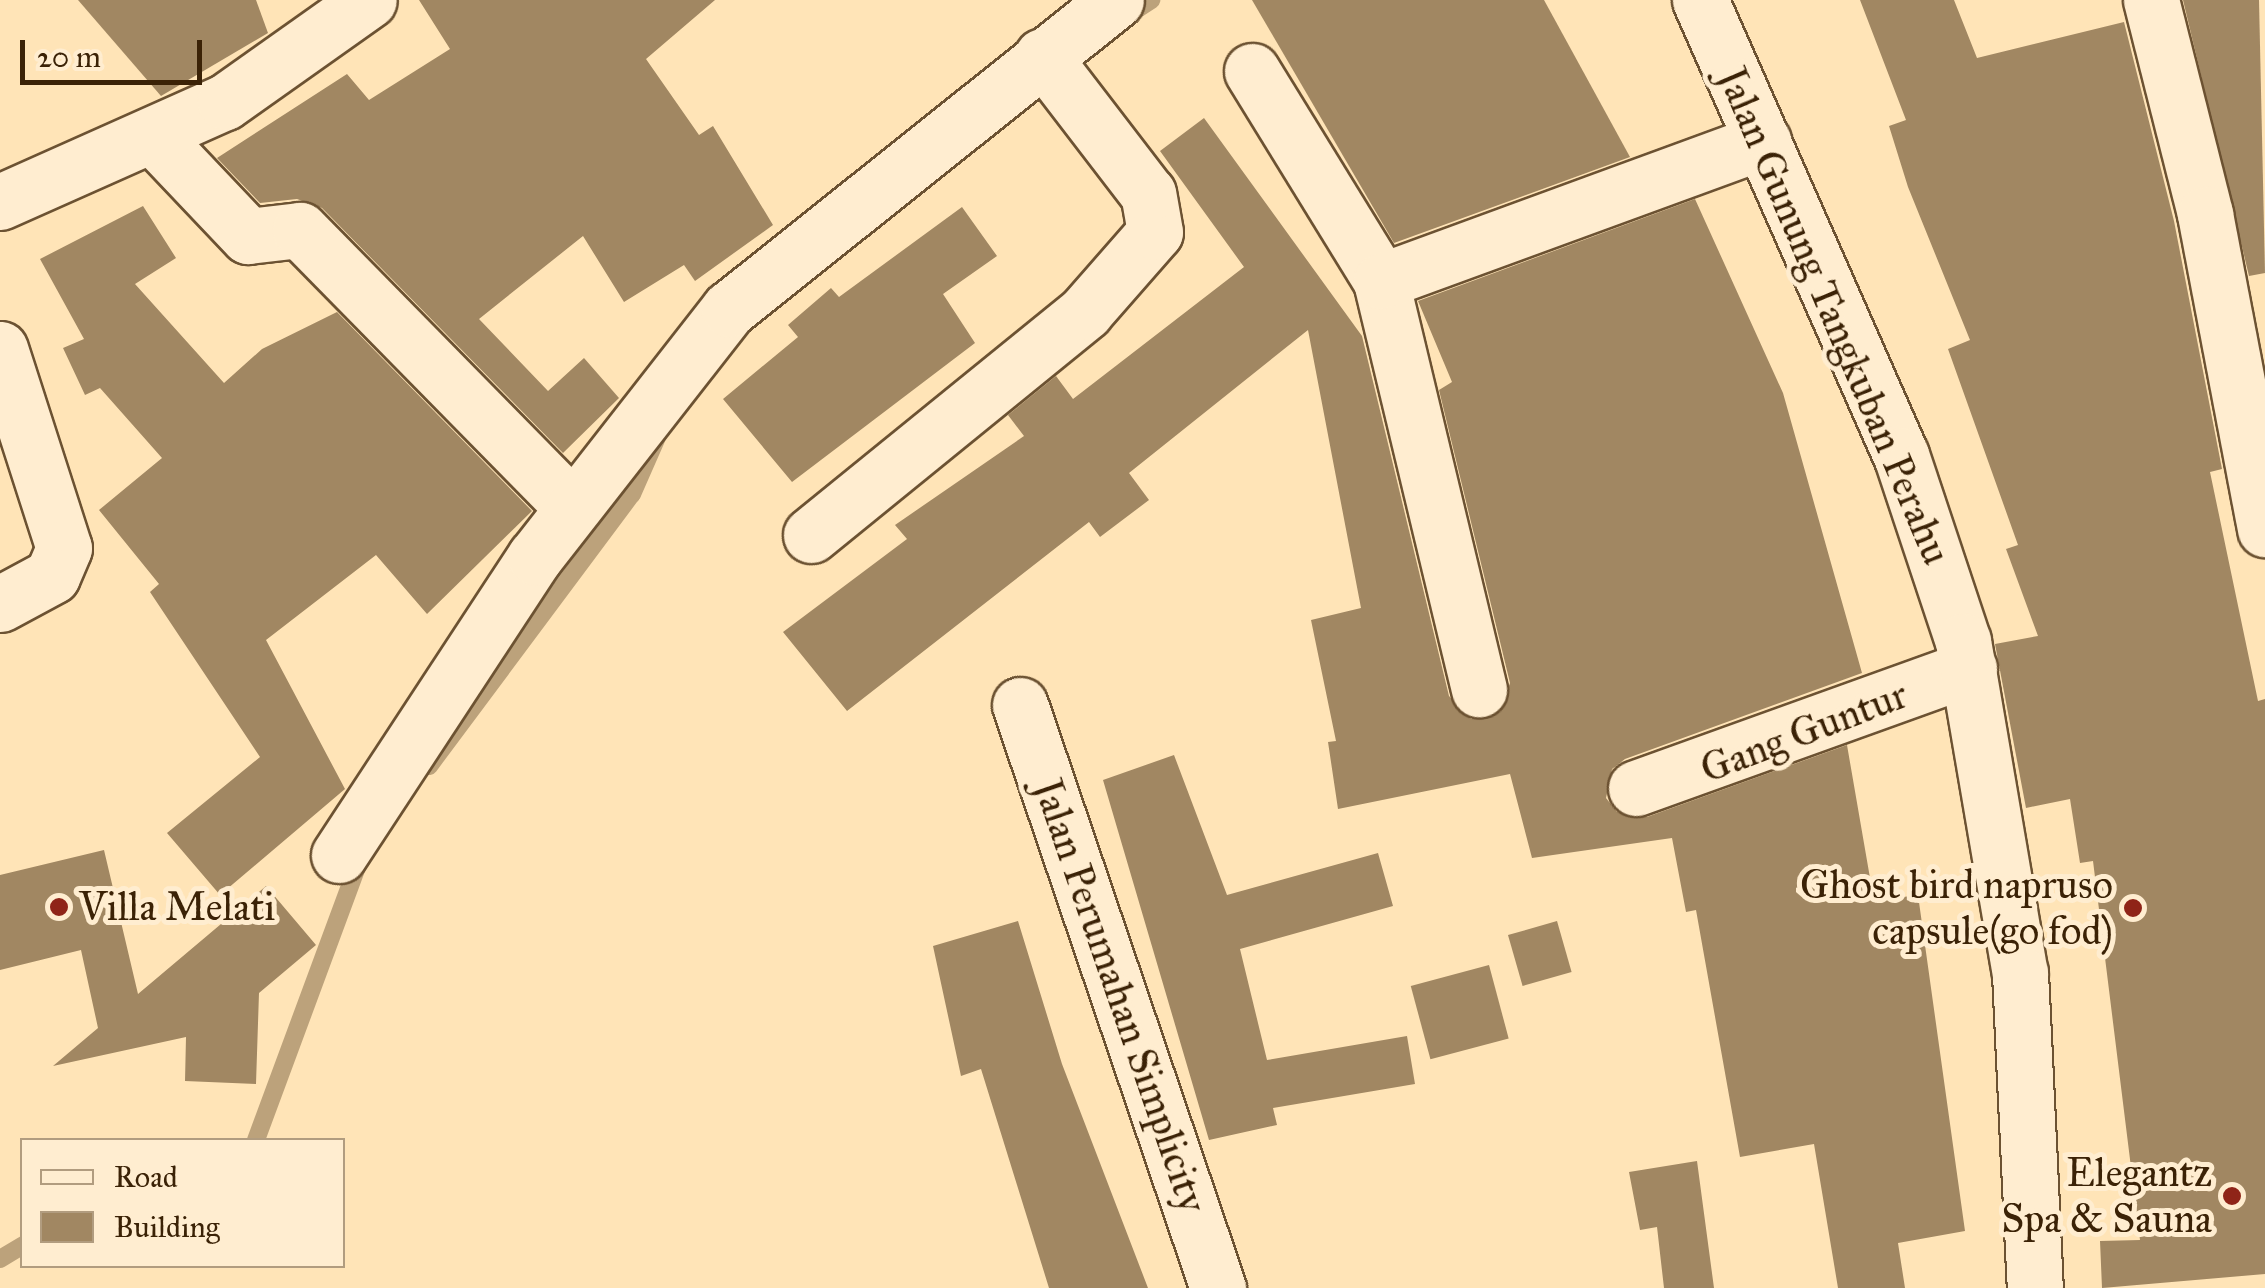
<!DOCTYPE html>
<html>
<head>
<meta charset="utf-8">
<style>
	body { margin:0 }
	#map { position:relative; width:2265px; height:1288px; overflow:hidden; background:#ffe4b7; font-family:"IM FELL Great Primer",serif }
	div>[style] { position:absolute }
	.stream>* { height:18px; margin:-9px; padding:0 9px; transform-origin:9px; border-radius:9px; background:#bca27b }
	.building>* { inset:0; background:#a18762; transform-origin:0 0 }
	.roads { filter:drop-shadow(2px 0 #6c5232) drop-shadow(-2px 0 #6c5232) drop-shadow(0 2px #6c5232) drop-shadow(0 -2px #6c5232) }
	.minor>* { height:55px; margin:-27.5px; padding:0 27.5px; transform-origin:27.5px; border-radius:27.5px; background:#ffedd0 }
	.secondary>* { height:55px; margin:-27.5px; padding:0 27.5px; transform-origin:27.5px; border-radius:27.5px; background:#ffedd0 }
	.dots>* { width:28px; height:28px; translate:-50% -50%; box-sizing:border-box; border:5px solid #ffedd0; border-radius:50% }
	span { translate:-50% -50%; white-space:nowrap; text-align:center; line-height:1.15; -webkit-text-stroke:10px #ffedd0; paint-order:stroke }
	.street-label { font-size:40px; color:#3b2206 }
	.poi-label { font-size:40px; color:#3b2206 }
	.right { translate:-100% -50%; text-align:right }
	.left { translate:0 -50%; text-align:left }
	.legend { position:absolute; left:20px; top:1138px; width:325px; height:130px; box-sizing:border-box; background:#ffedd0; border:2px solid #b19c7f; margin:0; padding:12px 18px; list-style:none; font-size:30px; color:#3b2206 }
	.legend li { display:flex; align-items:center; gap:20px; height:50px }
	.legend b { width:50px; border:2px solid #b19c7f }
	.scale { position:absolute; left:20px; top:40px; width:182px; height:45px; box-sizing:border-box; border:5px solid #3b2206; border-top:0; padding-left:12px; font-size:30px; line-height:35px; white-space:nowrap; color:#3b2206; -webkit-text-stroke:8px #ffedd0; paint-order:stroke }
</style>
</head>
<body>
<div id="map">
	<div class="stream">
		<i style="left:1122px;top:19px;width:35px;rotate:-33deg"></i>
		<i style="left:429px;top:766px;width:339px;rotate:-53.3deg"></i>
		<i style="left:632px;top:494px;width:64px;rotate:-66.2deg"></i>
		<i style="left:256px;top:1140px;width:300px;rotate:-69.7deg"></i>
		<i style="left:0;top:1259px;width:26px;rotate:-31deg"></i>
	</div>
	<div class="building">
		<i style="clip-path:polygon(78px 0,256px 0,268px 33px,161px 96px)"></i>
		<i style="clip-path:polygon(419px 0,715px 0,646px 59px,699px 135px,713px 126px,773px 225px,695px 281px,684px 265px,624px 302px,583px 236px,479px 319px,548px 391px,584px 358px,619px 398px,563px 453px,322px 208px,297px 199px,260px 203px,217px 158px,347px 74px,369px 100px,450px 49px)"></i>
		<i style="clip-path:polygon(1252px 0,1544px 0,1630px 157px,1394px 243px)"></i>
		<i style="clip-path:polygon(1860px 0,1954px 0,1977px 58px,2124px 22px,2174px 221px,2222px 469px,2210px 472px,2258px 701px,2265px 699px,2265px 1274px,2102px 1288px,2100px 1241px,2140px 1240px,2093px 861px,2080px 863px,2070px 799px,2026px 808px,1995px 644px,2038px 636px,2006px 549px,2018px 545px,1948px 349px,1970px 340px,1908px 187px,1889px 126px,1906px 120px)"></i>
		<i style="clip-path:polygon(2183px 0,2259px 0,2265px 273px,2249px 276px)"></i>
		<i style="clip-path:polygon(1204px 118px,1362px 336px,1449px 696px,1471px 719px,1500px 712px,1510px 683px,1439px 390px,1452px 382px,1418px 301px,1695px 199px,1783px 393px,1862px 673px,1625px 759px,1612px 769px,1606px 798px,1617px 812px,1647px 817px,1847px 745px,1874px 901px,1918px 895px,1965px 1231px,1898px 1243px,1905px 1288px,1838px 1288px,1814px 1144px,1740px 1157px,1696px 910px,1686px 912px,1672px 838px,1532px 858px,1510px 774px,1338px 809px,1328px 742px,1336px 741px,1311px 620px,1361px 608px,1308px 330px,1129px 473px,1149px 500px,1100px 537px,1089px 522px,847px 711px,783px 632px,907px 539px,895px 525px,1024px 436px,1008px 415px,1056px 376px,1073px 399px,1244px 267px,1160px 151px)"></i>
		<i style="clip-path:polygon(143px 206px,176px 258px,135px 284px,224px 383px,262px 349px,337px 312px,532px 511px,427px 614px,376px 555px,266px 640px,345px 789px,220px 895px,167px 833px,260px 757px,150px 592px,159px 584px,99px 510px,162px 458px,100px 388px,85px 395px,63px 348px,84px 339px,40px 259px)"></i>
		<i style="clip-path:polygon(962px 207px,997px 256px,943px 294px,975px 343px,792px 482px,723px 399px,798px 337px,788px 325px,831px 288px,839px 297px)"></i>
		<i style="clip-path:polygon(1174px 755px,1227px 895px,1378px 853px,1393px 906px,1240px 949px,1267px 1060px,1407px 1036px,1415px 1084px,1273px 1108px,1277px 1125px,1209px 1140px,1103px 780px)"></i>
		<i style="clip-path:polygon(104px 850px,138px 994px,266px 886px,316px 945px,259px 993px,256px 1084px,185px 1081px,186px 1037px,53px 1066px,98px 1028px,81px 950px,0 970px,0 875px)"></i>
		<i style="clip-path:polygon(1018px 921px,1062px 1064px,1148px 1288px,1049px 1288px,981px 1069px,961px 1076px,933px 946px)"></i>
		<i style="left:1557px;top:921px;width:53px;height:51px;rotate:74deg"></i>
		<i style="left:1489px;top:965px;width:76px;height:81px;rotate:75deg"></i>
		<i style="clip-path:polygon(1697px 1161px,1714px 1288px,1664px 1288px,1657px 1227px,1640px 1230px,1629px 1172px)"></i>
	</div>
	<div class="roads">
		<div class="minor">
			<i style="left:2151px;top:0;width:221px;rotate:75.8deg"></i>
			<i style="left:2205px;top:214px;width:321px;rotate:79.2deg"></i>
			<i style="left:1252px;top:71px;width:246px;rotate:58.4deg"></i>
			<i style="left:1381px;top:281px;width:420px;rotate:76.5deg"></i>
			<i style="left:156px;top:139px;width:134px;rotate:46.5deg"></i>
			<i style="left:248px;top:236px;width:52px;rotate:-6.6deg"></i>
			<i style="left:300px;top:230px;width:388px;rotate:45.5deg"></i>
			<i style="left:0;top:202px;width:246px;rotate:-24deg"></i>
			<i style="left:225px;top:102px;width:176px;rotate:-35.3deg"></i>
			<i style="left:1381px;top:281px;width:407px;rotate:-20.1deg"></i>
			<i style="left:0;top:349px;width:209px;rotate:72.2deg"></i>
			<i style="left:64px;top:548px;width:30px;rotate:113deg"></i>
			<i style="left:52px;top:576px;width:59px;rotate:151.7deg"></i>
			<i style="left:811px;top:535px;width:353px;rotate:-39.1deg"></i>
			<i style="left:1085px;top:312px;width:106px;rotate:-48.8deg"></i>
			<i style="left:1155px;top:232px;width:39px;rotate:-100deg"></i>
			<i style="left:1148px;top:194px;width:174px;rotate:-127.5deg"></i>
			<i style="left:1020px;top:705px;width:616px;rotate:71.24deg"></i>
			<i style="left:1636px;top:788px;width:354px;rotate:-19.8deg"></i>
			<i style="left:339px;top:855px;width:357px;rotate:-56.7deg"></i>
			<i style="left:535px;top:557px;width:315px;rotate:-52deg"></i>
			<i style="left:729px;top:309px;width:495px;rotate:-38.6deg"></i>
		</div>
		<div class="secondary">
			<i style="left:1700px;top:0;width:497px;rotate:66.2deg"></i>
			<i style="left:1901px;top:455px;width:196px;rotate:71.6deg"></i>
			<i style="left:1963px;top:641px;width:337px;rotate:80.3deg"></i>
			<i style="left:2020px;top:973px;width:315px;rotate:87.3deg"></i>
		</div>
	</div>
	<div class="dots">
		<i style="left:59px;top:907px;background:#8f2418"></i>
		<i style="left:2133px;top:908px;background:#8f2418"></i>
		<i style="left:2232px;top:1196px;background:#8f2418"></i>
	</div>
	<div class="street-label">
		<span style="left:1834px;top:316px;rotate:67deg">Jalan Gunung Tangkuban Perahu</span>
		<span style="left:1804px;top:732px;rotate:-21deg">Gang Guntur</span>
		<span style="left:1120px;top:996px;rotate:71deg">Jalan Perumahan Simplicity</span>
	</div>
	<div class="poi-label">
		<span class="right" style="left:2113px;top:908px">Ghost bird napruso<br>capsule(go fod)</span>
		<span class="left" style="left:79px;top:907px">Villa Melati</span>
		<span class="right" style="left:2212px;top:1196px">Elegantz<br>Spa &amp; Sauna</span>
	</div>
	<ul class="legend">
	<li><b style="height:12px;background:#ffedd0"></b>Road</li>
	<li><b style="height:28px;background:#a18762"></b>Building</li>
	</ul>
	<div class="scale">20 m</div>
</div>
</body>
</html>
